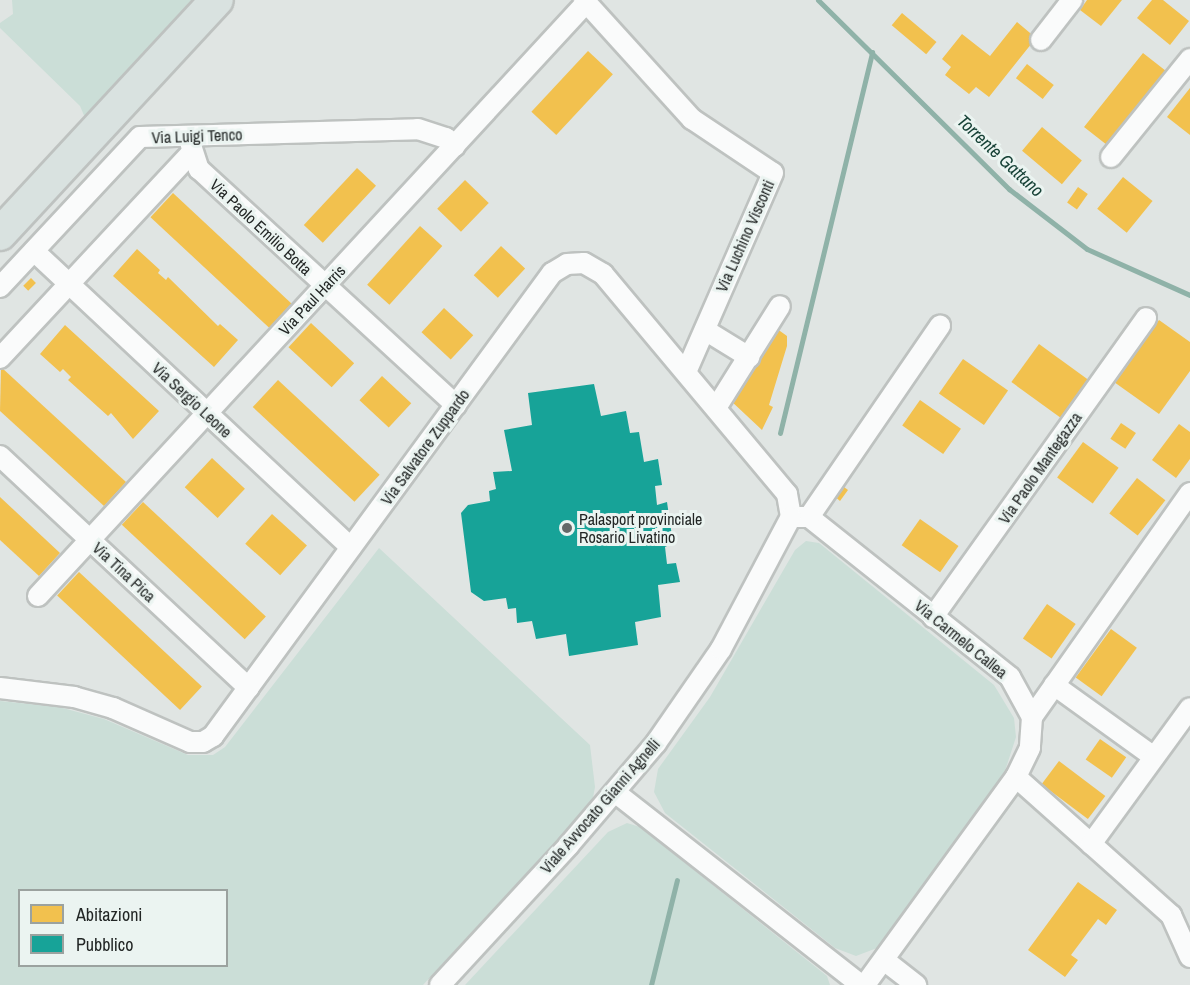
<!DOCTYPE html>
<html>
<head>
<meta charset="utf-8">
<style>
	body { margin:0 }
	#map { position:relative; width:1190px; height:985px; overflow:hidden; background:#e0e5e3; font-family:"Archivo Narrow",sans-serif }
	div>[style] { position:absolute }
	.green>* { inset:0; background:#cbded7 }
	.homes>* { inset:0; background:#f2c14e; transform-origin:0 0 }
	.public>* { inset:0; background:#17a398 }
	.stream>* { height:5px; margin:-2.5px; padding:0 2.5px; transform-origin:2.5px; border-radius:2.5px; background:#8fb2a8 }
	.roads { filter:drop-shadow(2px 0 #bec2c0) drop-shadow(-2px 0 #bec2c0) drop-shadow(0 2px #bec2c0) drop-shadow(0 -2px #bec2c0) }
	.street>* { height:20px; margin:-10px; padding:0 10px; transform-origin:10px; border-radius:10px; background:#fafbfb }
	.primary>* { height:32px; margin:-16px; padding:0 16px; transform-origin:16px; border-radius:16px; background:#d9e2e0 }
	.dots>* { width:16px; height:16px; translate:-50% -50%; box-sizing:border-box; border:3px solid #ebf4f1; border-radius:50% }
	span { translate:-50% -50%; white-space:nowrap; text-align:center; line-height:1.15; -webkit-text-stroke:6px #ebf4f1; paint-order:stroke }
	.street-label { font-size:16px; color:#222625 }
	.poi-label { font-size:16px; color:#222625 }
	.left { translate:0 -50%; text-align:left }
	.water-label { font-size:18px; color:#174237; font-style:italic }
	.legend { position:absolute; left:18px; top:889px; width:210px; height:78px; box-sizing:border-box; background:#ebf4f1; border:2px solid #9ba29f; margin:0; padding:8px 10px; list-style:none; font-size:18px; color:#222625 }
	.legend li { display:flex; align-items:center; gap:12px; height:30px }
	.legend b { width:30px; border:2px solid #9ba29f }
</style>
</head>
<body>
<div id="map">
	<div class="green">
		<i style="clip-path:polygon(12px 0,198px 0,86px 120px,80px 106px,0 28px,0 23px,13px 14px)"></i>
		<i style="clip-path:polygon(806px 541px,819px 543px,994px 685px,1014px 718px,1016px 737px,1004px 774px,885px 940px,877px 948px,856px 956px,835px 948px,665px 813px,654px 792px,658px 769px,710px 697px,795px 550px)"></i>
		<i style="clip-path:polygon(evenodd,379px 548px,590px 745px,595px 787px,592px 803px,423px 985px,0 985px,0 701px,59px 707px,104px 719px,188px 755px,213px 755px,225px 747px,379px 548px,20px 890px,226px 890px,226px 966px,20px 966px,20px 890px)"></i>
		<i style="clip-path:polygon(627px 823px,640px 827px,827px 976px,830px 985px,465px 985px,608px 832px)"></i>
	</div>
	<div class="homes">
		<i style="clip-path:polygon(1087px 0,1122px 0,1101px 26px,1080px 10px)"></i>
		<i style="clip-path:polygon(1152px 0,1163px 0,1189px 21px,1170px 45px,1137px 18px)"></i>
		<i style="left:902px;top:13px;width:45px;height:16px;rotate:40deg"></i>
		<i style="clip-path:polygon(1017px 22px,1036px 38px,989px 97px,976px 87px,969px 94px,945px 75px,951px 67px,942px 59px,962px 34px,990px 56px)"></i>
		<i style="left:588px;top:51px;width:34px;height:83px;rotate:43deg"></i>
		<i style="clip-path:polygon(1143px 53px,1166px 71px,1152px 87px,1148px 94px,1152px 98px,1132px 124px,1127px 121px,1107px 145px,1084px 127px)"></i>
		<i style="left:1027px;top:64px;width:34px;height:18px;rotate:38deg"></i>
		<i style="clip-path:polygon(1190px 88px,1190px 135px,1167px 117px)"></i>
		<i style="left:1042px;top:127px;width:52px;height:31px;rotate:40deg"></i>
		<i style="left:357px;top:168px;width:26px;height:78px;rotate:43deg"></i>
		<i style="left:1123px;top:177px;width:38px;height:41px;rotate:39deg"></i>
		<i style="left:465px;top:180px;width:33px;height:40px;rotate:44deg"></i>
		<i style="left:1078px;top:187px;width:12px;height:19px;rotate:35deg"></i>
		<i style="left:173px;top:193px;width:163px;height:33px;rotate:43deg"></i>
		<i style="left:420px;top:226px;width:30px;height:79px;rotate:42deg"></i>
		<i style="left:501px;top:246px;width:33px;height:40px;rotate:43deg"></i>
		<i style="clip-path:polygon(137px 249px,160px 270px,158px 273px,166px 280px,168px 277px,218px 326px,220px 324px,238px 340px,214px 367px,113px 276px)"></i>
		<i style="left:31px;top:278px;width:7px;height:11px;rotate:45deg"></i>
		<i style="left:444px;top:308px;width:40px;height:33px;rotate:43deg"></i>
		<i style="clip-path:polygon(1159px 320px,1190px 342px,1190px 371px,1159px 414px,1114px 382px)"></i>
		<i style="left:311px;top:323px;width:59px;height:33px;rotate:43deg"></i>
		<i style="clip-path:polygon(65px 325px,159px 411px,133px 439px,111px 413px,108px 416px,68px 380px,71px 377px,63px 369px,60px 372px,40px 354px)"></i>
		<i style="clip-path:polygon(773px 326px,787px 336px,787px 346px,769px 405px,773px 407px,762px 430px,730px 400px)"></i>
		<i style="left:1039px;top:344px;width:63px;height:47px;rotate:36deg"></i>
		<i style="left:963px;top:359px;width:55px;height:42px;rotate:35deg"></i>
		<i style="clip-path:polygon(1px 367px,126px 482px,104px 506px,0 411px)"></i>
		<i style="left:382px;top:376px;width:40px;height:33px;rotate:43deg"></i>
		<i style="left:278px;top:380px;width:139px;height:37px;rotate:43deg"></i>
		<i style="left:920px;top:400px;width:50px;height:31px;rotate:35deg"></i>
		<i style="left:1121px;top:423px;width:18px;height:19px;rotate:34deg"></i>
		<i style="clip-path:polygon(1179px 424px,1190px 432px,1190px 459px,1176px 478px,1152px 460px)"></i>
		<i style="left:1083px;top:442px;width:44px;height:44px;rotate:36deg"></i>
		<i style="left:212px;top:458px;width:45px;height:40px;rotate:43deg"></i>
		<i style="left:1137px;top:478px;width:36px;height:45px;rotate:38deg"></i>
		<i style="clip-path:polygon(840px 484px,848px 490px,840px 501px,833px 495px)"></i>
		<i style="clip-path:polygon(0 497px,60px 553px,39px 576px,0 540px)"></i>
		<i style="left:143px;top:502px;width:168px;height:31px;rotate:43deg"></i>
		<i style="left:272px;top:514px;width:47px;height:40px;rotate:42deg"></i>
		<i style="left:920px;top:519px;width:47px;height:32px;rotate:35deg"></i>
		<i style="left:79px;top:572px;width:168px;height:32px;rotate:43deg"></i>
		<i style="left:1047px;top:604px;width:35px;height:42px;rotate:35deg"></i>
		<i style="left:1111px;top:629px;width:32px;height:60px;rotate:36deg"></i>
		<i style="left:1100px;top:739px;width:32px;height:25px;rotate:35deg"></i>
		<i style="left:1059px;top:761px;width:58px;height:29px;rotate:37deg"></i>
		<i style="clip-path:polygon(1078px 882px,1117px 910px,1106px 925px,1098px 919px,1071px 955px,1078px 960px,1065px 977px,1028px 950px)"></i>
	</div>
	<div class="public">
		<i style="clip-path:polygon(594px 384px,601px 416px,626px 411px,630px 433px,639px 432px,644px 462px,658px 459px,662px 485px,655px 486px,657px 505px,667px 502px,673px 543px,665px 547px,667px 564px,676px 563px,680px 582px,658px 585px,661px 617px,635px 622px,638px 645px,569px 656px,566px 634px,536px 639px,532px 621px,517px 623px,516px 608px,508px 609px,506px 598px,484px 601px,471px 592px,461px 513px,468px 505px,490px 501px,489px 491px,496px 489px,493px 472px,512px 471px,504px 430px,532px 425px,528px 393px)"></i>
	</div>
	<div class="stream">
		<i style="left:818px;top:0;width:269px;rotate:44.7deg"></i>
		<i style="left:1009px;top:189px;width:98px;rotate:37.6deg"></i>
		<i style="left:1087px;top:249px;width:113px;rotate:24.1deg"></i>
		<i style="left:780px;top:433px;width:392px;rotate:-76.4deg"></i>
		<i style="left:651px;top:985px;width:108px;rotate:-76.1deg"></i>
	</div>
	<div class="roads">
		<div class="street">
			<i style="left:584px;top:0;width:161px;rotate:47.8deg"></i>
			<i style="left:692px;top:119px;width:97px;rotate:33.7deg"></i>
			<i style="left:773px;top:173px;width:215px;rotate:113.6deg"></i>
			<i style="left:1041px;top:40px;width:51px;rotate:-52.2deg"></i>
			<i style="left:188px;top:136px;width:35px;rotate:72deg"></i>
			<i style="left:199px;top:169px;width:349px;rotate:42.6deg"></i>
			<i style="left:1111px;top:157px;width:126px;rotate:-51.1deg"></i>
			<i style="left:34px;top:251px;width:434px;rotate:43.1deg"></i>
			<i style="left:0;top:287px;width:205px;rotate:-47deg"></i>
			<i style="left:140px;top:137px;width:278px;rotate:-1.6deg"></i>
			<i style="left:418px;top:129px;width:29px;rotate:18deg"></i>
			<i style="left:446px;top:138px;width:12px;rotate:42deg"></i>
			<i style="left:705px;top:330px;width:52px;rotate:31.5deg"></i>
			<i style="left:0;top:358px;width:280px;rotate:-47deg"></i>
			<i style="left:716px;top:408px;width:120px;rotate:-57.9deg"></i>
			<i style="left:0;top:456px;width:340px;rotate:43deg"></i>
			<i style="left:791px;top:517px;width:18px"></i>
			<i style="left:809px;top:517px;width:257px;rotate:38.5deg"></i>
			<i style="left:1010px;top:677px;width:46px;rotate:61.2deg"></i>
			<i style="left:1032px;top:717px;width:31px;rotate:94deg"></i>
			<i style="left:1030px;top:748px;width:32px;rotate:116deg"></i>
			<i style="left:1016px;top:777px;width:257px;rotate:126deg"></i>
			<i style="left:809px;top:517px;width:232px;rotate:-55.6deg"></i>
			<i style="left:38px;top:596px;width:807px;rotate:-47.26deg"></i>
			<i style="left:933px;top:617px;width:367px;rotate:-54.5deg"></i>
			<i style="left:1054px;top:685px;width:123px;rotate:35.8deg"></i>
			<i style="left:0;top:688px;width:75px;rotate:6.9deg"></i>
			<i style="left:74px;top:697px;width:41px;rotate:15.8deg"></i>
			<i style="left:113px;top:708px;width:84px;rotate:23.8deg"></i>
			<i style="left:190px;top:742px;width:13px"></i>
			<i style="left:203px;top:742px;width:12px;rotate:-31deg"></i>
			<i style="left:213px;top:736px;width:574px;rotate:-53.79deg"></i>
			<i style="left:552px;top:273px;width:17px;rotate:-31deg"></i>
			<i style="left:567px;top:264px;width:17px;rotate:-3deg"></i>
			<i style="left:584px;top:263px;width:22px;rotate:30deg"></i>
			<i style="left:603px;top:274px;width:287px;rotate:50.1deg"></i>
			<i style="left:787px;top:494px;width:23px;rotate:80deg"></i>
			<i style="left:1032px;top:717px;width:274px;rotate:-54.8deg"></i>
			<i style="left:1016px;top:777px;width:208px;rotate:41.7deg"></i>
			<i style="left:1171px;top:915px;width:46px;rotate:65.7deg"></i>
			<i style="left:616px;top:793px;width:311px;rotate:38.1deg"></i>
			<i style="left:1091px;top:844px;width:168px;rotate:-53.9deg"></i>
			<i style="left:884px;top:960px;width:41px;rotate:38deg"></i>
			<i style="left:440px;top:985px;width:190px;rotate:-47.3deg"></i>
			<i style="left:569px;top:845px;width:134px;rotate:-49.5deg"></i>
			<i style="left:656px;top:743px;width:114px;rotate:-55.3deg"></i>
			<i style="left:721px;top:649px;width:149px;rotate:-62.1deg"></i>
		</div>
		<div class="primary">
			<i style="left:0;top:234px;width:319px;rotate:-47.2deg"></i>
		</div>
	</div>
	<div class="dots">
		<i style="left:567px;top:528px;background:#646968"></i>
	</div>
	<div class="street-label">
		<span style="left:197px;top:136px;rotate:-2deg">Via Luigi Tenco</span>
		<span style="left:261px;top:227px;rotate:43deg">Via Paolo Emilio Botta</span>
		<span style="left:745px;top:236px;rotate:-66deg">Via Luchino Visconti</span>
		<span style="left:312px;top:300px;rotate:-47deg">Via Paul Harris</span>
		<span style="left:192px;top:400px;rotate:43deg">Via Sergio Leone</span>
		<span style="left:425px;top:447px;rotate:-54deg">Via Salvatore Zuppardo</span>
		<span style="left:1040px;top:468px;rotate:-55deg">Via Paolo Mantegazza</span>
		<span style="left:124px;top:572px;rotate:43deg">Via Tina Pica</span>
		<span style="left:961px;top:639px;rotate:39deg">Via Carmelo Callea</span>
		<span style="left:600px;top:806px;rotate:-49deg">Viale Avvocato Gianni Agnelli</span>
	</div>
	<div class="poi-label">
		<span class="left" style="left:579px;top:528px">Palasport provinciale<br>Rosario Livatino</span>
	</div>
	<div class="water-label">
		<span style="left:1000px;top:156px;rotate:43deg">Torrente Gattano</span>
	</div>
	<ul class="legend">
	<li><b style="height:16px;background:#f2c14e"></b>Abitazioni</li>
	<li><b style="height:16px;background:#17a398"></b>Pubblico</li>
	</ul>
</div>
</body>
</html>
